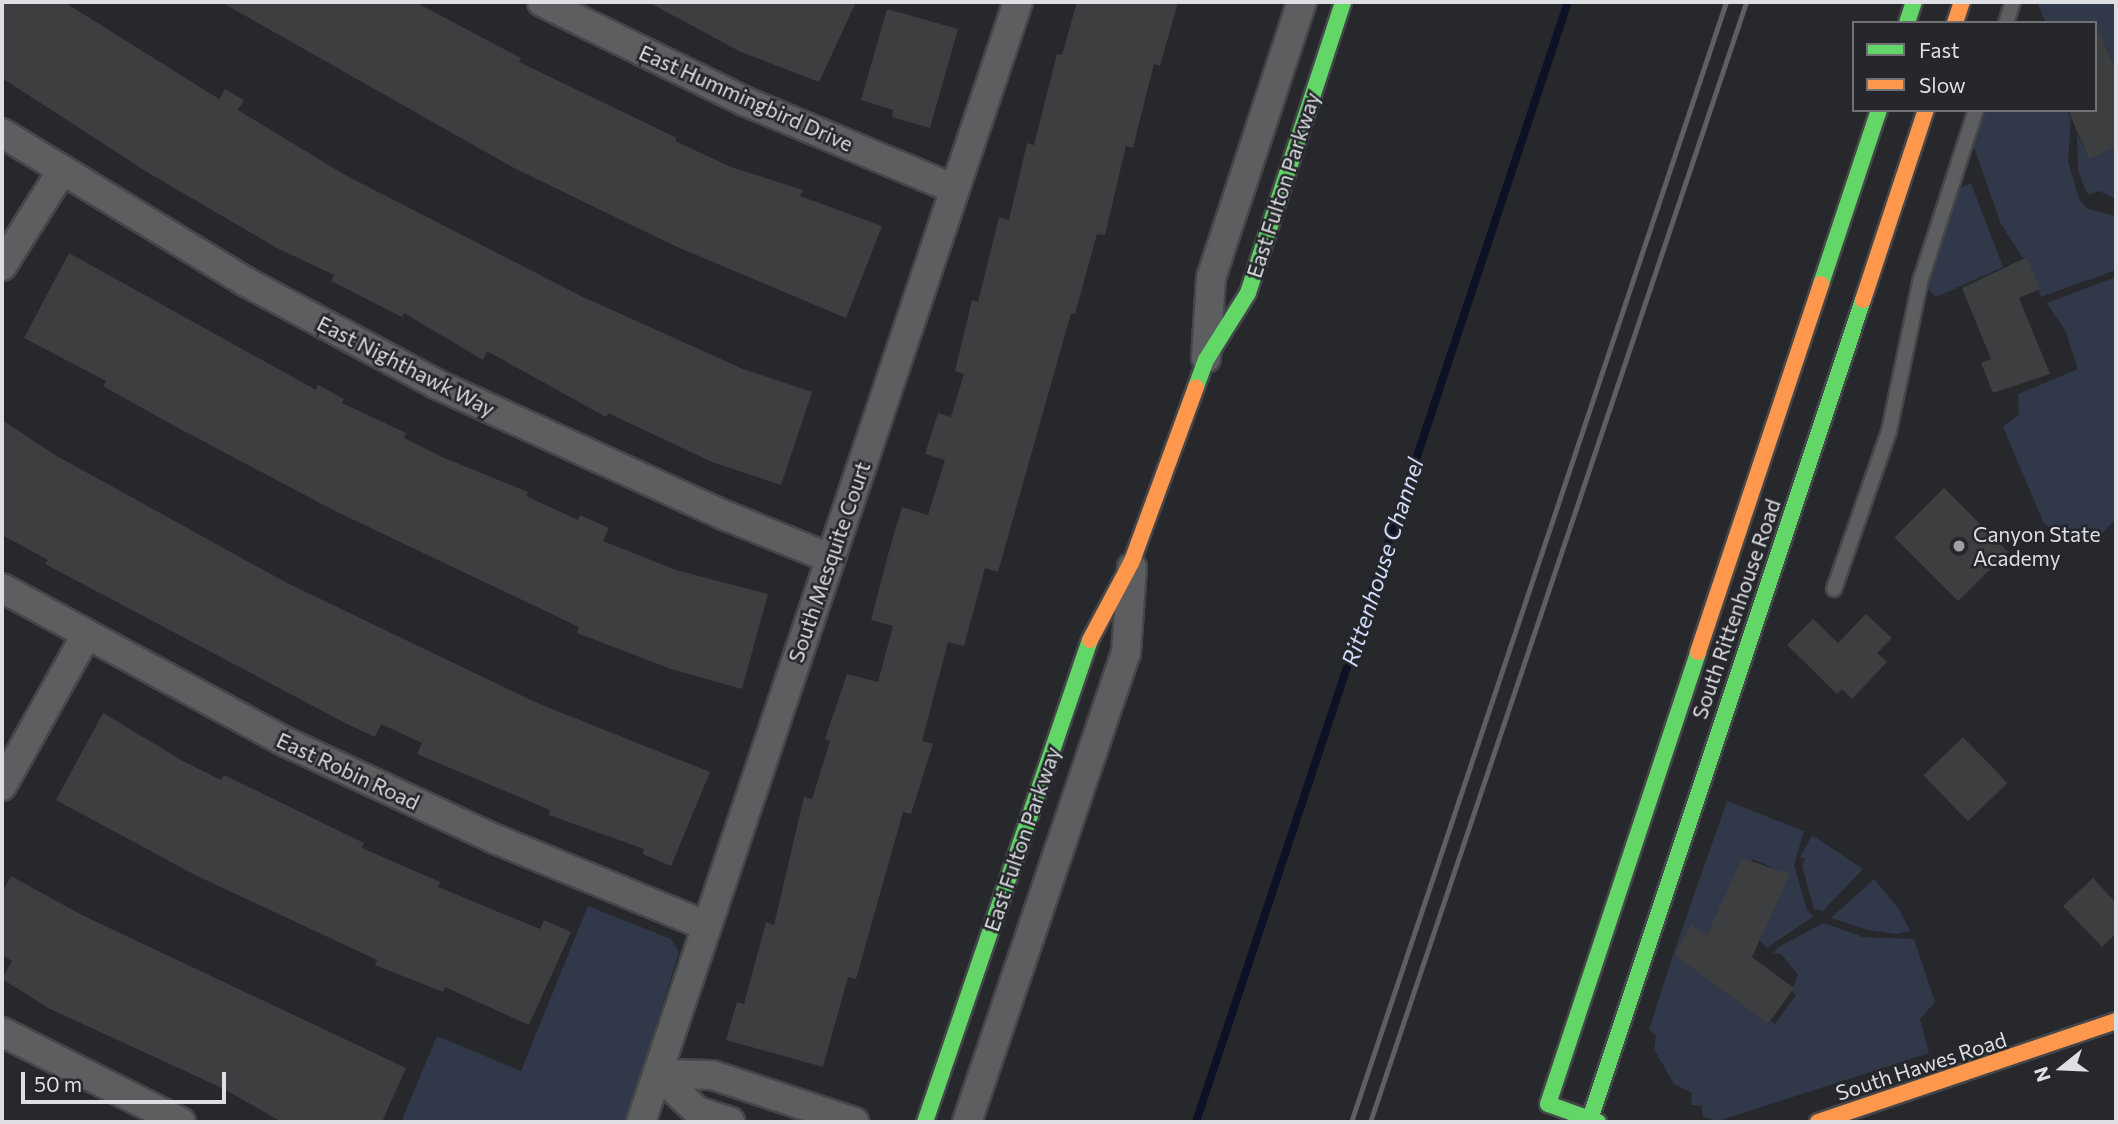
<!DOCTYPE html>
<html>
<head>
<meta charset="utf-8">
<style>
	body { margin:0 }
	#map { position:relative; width:2118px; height:1124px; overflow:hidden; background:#26282b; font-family:Commissioner,sans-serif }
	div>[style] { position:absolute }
	.green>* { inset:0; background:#31384a }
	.stream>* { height:8px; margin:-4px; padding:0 4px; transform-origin:4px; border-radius:4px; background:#0c1125 }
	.building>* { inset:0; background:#3c3e40; transform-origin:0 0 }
	.roads { filter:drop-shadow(2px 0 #454649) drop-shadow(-2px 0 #454649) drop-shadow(0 2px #454649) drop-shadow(0 -2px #454649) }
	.lane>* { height:14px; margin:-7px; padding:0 7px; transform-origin:7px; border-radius:7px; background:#5c5e5f }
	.street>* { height:28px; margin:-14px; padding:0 14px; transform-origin:14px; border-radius:14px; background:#5c5e5f }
	.fast>* { height:16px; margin:-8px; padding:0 8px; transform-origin:8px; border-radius:8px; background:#63d668 }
	.slow>* { height:16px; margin:-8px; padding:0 8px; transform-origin:8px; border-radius:8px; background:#ff974d }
	.rail>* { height:5px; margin:-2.5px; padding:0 2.5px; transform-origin:2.5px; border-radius:2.5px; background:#5e5f62 }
	.dots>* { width:19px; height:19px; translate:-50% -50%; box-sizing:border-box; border:4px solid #25272c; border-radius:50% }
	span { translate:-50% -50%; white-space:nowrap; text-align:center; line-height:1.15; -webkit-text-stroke:5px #25272c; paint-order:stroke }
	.street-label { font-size:21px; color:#dedfe3 }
	.poi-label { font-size:21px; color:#dedfe3 }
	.left { translate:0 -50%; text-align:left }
	.water-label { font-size:23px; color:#d1dcfb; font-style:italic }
	.frame { position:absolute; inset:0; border:4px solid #dedfe3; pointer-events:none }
	.legend { position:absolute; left:1852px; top:21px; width:245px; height:91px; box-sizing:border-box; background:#25272c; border:2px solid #6f7175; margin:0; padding:9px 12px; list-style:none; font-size:21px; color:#dedfe3 }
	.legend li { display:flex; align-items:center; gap:14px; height:35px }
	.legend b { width:35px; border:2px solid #6f7175 }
	.north { position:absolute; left:2027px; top:1033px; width:70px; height:70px; -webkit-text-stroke:5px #25272c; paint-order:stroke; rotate:252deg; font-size:19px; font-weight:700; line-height:28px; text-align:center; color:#dedfe3 }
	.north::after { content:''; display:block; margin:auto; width:24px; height:32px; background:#dedfe3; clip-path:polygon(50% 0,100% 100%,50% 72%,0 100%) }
	.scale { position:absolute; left:21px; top:1072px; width:205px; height:32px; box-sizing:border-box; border:4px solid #dedfe3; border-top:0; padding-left:9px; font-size:21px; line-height:24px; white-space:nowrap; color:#dedfe3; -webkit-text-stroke:5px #25272c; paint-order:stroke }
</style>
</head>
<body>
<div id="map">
	<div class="green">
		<i style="clip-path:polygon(2037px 2px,2116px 2px,2116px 70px,2106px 47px,2095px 52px,2095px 23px,2046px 23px)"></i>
		<i style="clip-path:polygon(1983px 110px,2067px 110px,2071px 119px,2068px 161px,2079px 199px,2088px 209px,2116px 216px,2116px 270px,2041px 297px,2027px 257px,2023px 258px,2001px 224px,1972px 142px)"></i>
		<i style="clip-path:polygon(2077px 134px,2089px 158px,2116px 146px,2116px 199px,2099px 191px,2089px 195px,2086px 191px,2078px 171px)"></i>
		<i style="clip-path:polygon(1971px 183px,2003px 267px,1936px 297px,1929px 290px,1929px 275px,1957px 189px)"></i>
		<i style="clip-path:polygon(2116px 277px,2116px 519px,2090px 545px,2044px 524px,2003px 427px,2019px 414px,2018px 394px,2078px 369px,2066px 332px,2047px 303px)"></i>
		<i style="clip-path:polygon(1727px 801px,1804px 831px,1794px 865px,1807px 910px,1814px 916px,1767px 948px,1759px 940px,1789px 875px,1753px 859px,1707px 935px,1691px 926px,1674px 955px,1768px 1024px,1771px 1021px,1775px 1024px,1796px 995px,1792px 991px,1798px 975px,1781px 954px,1773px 953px,1780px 946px,1824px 923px,1863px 937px,1914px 939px,1935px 1002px,1920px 1019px,1929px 1053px,1718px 1121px,1703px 1117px,1702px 1106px,1691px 1105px,1692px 1093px,1674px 1084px,1654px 1049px,1656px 1035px,1649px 1030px,1673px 955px)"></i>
		<i style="clip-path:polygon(1812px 835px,1863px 869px,1823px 911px,1814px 909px,1802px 866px,1805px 858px,1800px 858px)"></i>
		<i style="clip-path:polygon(1874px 879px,1899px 909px,1910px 931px,1897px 934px,1868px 930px,1831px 918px)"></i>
		<i style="clip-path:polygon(588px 906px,671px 939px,679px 952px,626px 1122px,401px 1122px,437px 1036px,521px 1071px)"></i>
	</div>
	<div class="stream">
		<i style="left:1196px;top:1122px;width:1180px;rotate:-71.63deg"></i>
	</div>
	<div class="building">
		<i style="clip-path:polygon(2px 2px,64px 2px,219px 99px,225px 89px,244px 100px,238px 110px,345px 175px,581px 296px,743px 369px,812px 392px,781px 485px,712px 462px,608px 413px,606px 417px,487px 351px,483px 360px,404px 313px,402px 317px,331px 281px,334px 275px,277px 248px,147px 172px,2px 78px)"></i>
		<i style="clip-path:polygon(221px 2px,415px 2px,521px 58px,519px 62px,677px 138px,675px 141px,731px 167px,803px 190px,800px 196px,882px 226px,846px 318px,675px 246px,514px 168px)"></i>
		<i style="clip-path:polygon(648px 2px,856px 2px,819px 82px,741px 52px)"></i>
		<i style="clip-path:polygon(1077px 2px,1178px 2px,1160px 66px,1154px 64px,1133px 148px,1126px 146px,1105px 235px,1097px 234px,1075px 314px,1071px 313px,998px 572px,985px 568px,964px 646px,948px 642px,922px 741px,933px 744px,911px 814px,903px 812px,856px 979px,848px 977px,823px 1067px,726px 1040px,737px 1002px,744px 1004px,766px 922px,774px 925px,804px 797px,812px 799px,830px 741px,825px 739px,847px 674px,878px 682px,893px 626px,871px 620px,889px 551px,902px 507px,928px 515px,945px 460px,925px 454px,938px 413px,951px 417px,964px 374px,955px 371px,972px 300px,978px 302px,999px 217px,1009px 220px,1027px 143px,1034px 145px,1057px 54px,1062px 55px)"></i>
		<i style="clip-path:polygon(887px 9px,958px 29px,930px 128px,892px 117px,893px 110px,861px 100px)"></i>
		<i style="clip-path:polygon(2095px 23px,2116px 70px,2116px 146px,2089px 159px,2068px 110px,2095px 110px)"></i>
		<i style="clip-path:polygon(69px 253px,316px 390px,318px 385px,344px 399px,342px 403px,406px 433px,404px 438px,442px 457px,528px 492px,526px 496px,578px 520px,580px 515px,609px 528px,603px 541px,676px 570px,768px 594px,742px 689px,671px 669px,577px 633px,579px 627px,335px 511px,167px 422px,103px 386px,106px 381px,24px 338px)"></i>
		<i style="clip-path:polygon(2027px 257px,2040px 289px,2019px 298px,2050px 374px,1993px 393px,1981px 363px,1991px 359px,1962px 288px)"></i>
		<i style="clip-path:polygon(2px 420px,55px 455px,287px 583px,537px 703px,710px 772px,671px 866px,643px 854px,644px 849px,549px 815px,550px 810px,417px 754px,422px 743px,381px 724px,375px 737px,347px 724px,45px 564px,48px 560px,2px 535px)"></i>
		<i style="left:1944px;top:488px;width:90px;height:70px;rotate:45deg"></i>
		<i style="clip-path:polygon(1866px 614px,1892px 638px,1877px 653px,1887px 662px,1852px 699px,1842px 689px,1837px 694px,1787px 645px,1813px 619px,1838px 643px)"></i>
		<i style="clip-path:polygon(103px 713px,183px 761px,221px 780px,224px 775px,364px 843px,362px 848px,440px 882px,438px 887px,540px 929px,544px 920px,571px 932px,529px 1025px,445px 987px,443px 992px,375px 965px,377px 960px,197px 876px,56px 800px)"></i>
		<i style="left:1963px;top:737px;width:64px;height:55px;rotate:46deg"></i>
		<i style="clip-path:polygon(1742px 858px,1790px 874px,1752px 957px,1794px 988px,1768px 1024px,1674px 955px,1691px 925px,1707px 935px)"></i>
		<i style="clip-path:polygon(11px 876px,82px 915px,406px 1068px,382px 1122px,282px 1122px,222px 1088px,50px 1009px,2px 979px,12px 961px,2px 955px,2px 892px)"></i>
		<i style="clip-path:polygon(2093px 878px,2116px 903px,2116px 933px,2102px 947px,2063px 906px)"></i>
	</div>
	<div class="roads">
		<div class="lane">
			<i style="left:2006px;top:23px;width:22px;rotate:-72deg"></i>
			<i style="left:1834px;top:589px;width:167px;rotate:-70.8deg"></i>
			<i style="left:1889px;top:431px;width:152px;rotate:-78.2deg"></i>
			<i style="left:1920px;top:282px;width:181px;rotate:-72deg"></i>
		</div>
		<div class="street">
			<i style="left:542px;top:2px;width:225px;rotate:26.1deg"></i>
			<i style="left:744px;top:101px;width:228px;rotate:22.7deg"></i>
			<i style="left:2px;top:133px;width:286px;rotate:31.4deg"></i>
			<i style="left:246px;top:282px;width:216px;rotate:28.2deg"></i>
			<i style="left:436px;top:384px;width:316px;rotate:24.5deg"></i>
			<i style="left:724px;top:515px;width:114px;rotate:22.1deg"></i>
			<i style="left:2px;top:266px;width:111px;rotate:-57.9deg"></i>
			<i style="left:1206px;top:358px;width:80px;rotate:-86.4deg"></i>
			<i style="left:1211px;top:278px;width:291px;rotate:-71.8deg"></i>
			<i style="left:2px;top:588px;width:325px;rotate:28.5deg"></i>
			<i style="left:288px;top:743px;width:228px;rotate:24.9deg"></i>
			<i style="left:495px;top:839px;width:229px;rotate:22.3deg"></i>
			<i style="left:2px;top:786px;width:171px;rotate:-60.9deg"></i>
			<i style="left:2px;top:1032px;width:200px;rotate:26.7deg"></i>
			<i style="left:658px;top:1074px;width:54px;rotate:1.1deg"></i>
			<i style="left:712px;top:1075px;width:150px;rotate:18.3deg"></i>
			<i style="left:658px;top:1074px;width:54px;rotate:43.5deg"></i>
			<i style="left:697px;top:1111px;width:35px;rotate:18deg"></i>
			<i style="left:641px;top:1122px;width:1182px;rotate:-71.4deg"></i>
			<i style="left:967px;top:1122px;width:495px;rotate:-71.3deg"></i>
			<i style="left:1126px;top:653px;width:86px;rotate:-86deg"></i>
		</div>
		<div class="fast">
			<i style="left:1907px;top:23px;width:22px;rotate:-72deg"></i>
			<i style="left:1821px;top:284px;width:183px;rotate:-71.6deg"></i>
			<i style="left:1196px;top:387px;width:29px;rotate:-70deg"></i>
			<i style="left:1206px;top:360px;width:79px;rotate:-57.9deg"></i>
			<i style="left:1248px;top:293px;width:306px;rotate:-71.9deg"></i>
			<i style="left:1590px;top:1119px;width:863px;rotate:-71.57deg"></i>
			<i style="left:925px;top:1122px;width:509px;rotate:-71.1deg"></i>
			<i style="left:1598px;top:1122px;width:53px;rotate:-160.2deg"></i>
			<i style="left:1548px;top:1104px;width:476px;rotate:-71.6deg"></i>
		</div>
		<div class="slow">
			<i style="left:1955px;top:23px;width:22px;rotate:-72deg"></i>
			<i style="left:1863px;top:300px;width:200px;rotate:-71.7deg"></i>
			<i style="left:1090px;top:640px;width:89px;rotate:-62deg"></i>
			<i style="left:1132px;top:561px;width:185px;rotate:-69.8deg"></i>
			<i style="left:1698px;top:652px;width:388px;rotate:-71.5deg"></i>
			<i style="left:1818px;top:1122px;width:315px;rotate:-18.7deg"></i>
		</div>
	</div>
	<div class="rail">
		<i style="left:1351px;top:1122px;width:1181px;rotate:-71.49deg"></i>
		<i style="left:1370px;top:1122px;width:1181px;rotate:-71.44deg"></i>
	</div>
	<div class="dots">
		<i style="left:1959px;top:546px;background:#9e9fa3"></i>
	</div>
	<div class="street-label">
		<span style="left:746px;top:98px;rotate:24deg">East Hummingbird Drive</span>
		<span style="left:1283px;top:185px;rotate:-72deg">East Fulton Parkway</span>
		<span style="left:406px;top:366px;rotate:27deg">East Nighthawk Way</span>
		<span style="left:829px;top:562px;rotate:-71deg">South Mesquite Court</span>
		<span style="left:1736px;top:609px;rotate:-71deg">South Rittenhouse Road</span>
		<span style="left:348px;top:771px;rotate:25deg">East Robin Road</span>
		<span style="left:1022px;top:839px;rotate:-71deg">East Fulton Parkway</span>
		<span style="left:1921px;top:1066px;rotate:-18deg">South Hawes Road</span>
	</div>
	<div class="poi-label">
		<span class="left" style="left:1973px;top:546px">Canyon State<br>Academy</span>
	</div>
	<div class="water-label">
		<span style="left:1382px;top:562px;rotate:-72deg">Rittenhouse Channel</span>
	</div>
	<div class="frame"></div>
	<ul class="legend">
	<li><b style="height:9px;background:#63d668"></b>Fast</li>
	<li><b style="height:9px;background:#ff974d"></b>Slow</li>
	</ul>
	<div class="north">N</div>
	<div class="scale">50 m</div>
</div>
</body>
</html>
